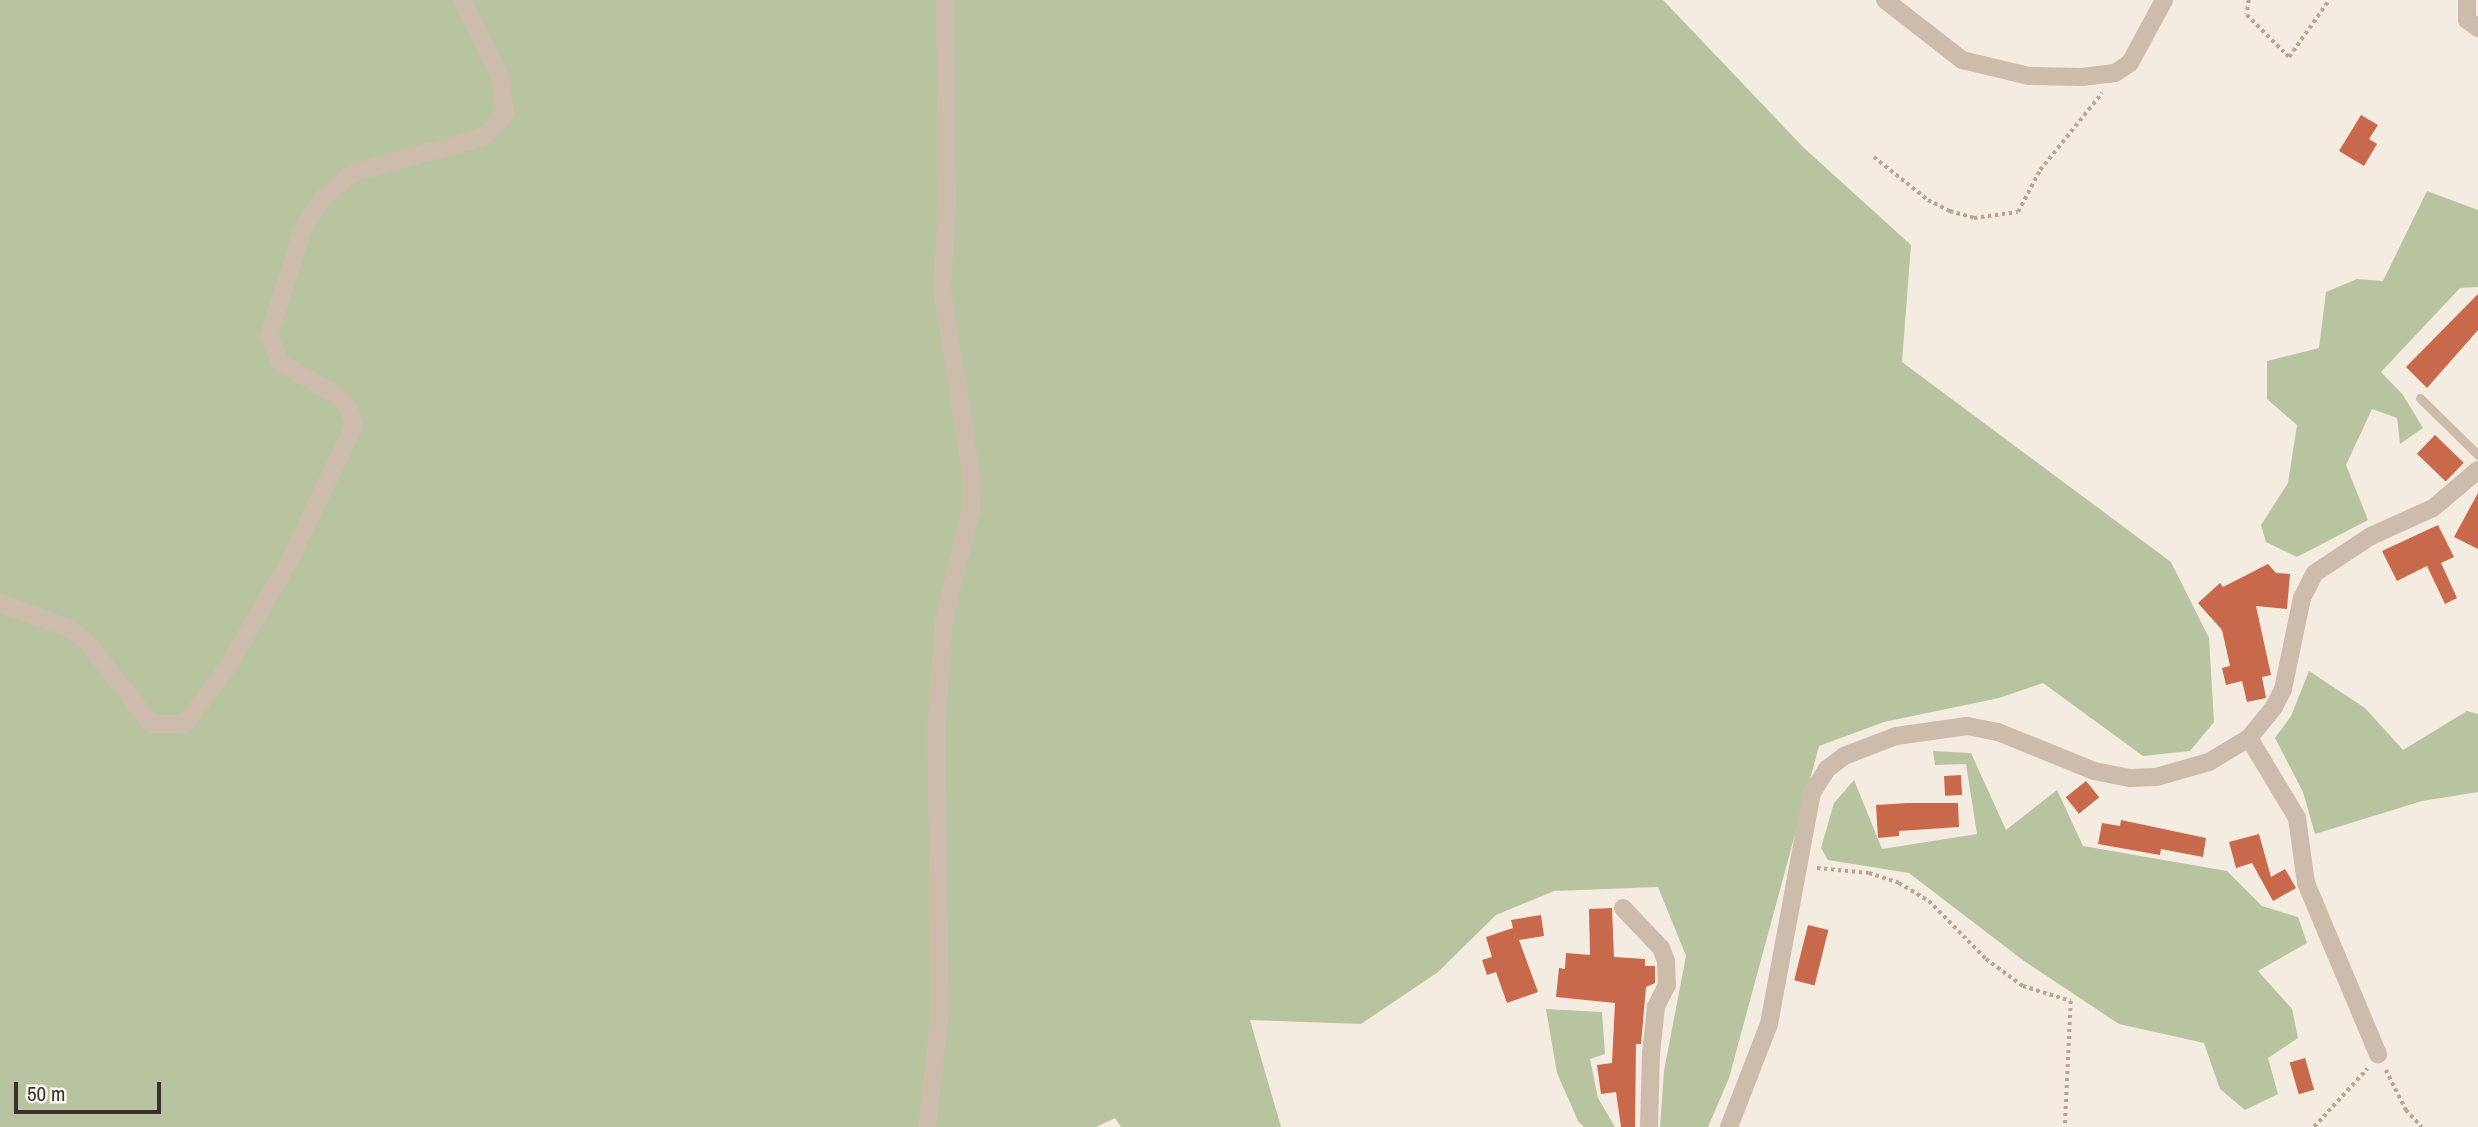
<!DOCTYPE html>
<html>
<head>
<meta charset="utf-8">
<style>
	body { margin:0 }
	#map { position:relative; width:2478px; height:1127px; overflow:hidden; background:#f4ebe1; font-family:"Archivo Narrow",sans-serif }
	div>[style] { position:absolute }
	.green>* { inset:0; background:#b8c4a0 }
	.building>* { inset:0; background:#c8694b; transform-origin:0 0 }
	.path>* { height:3.5px; margin-top:-1.75px; transform-origin:0; background:repeating-linear-gradient(90deg,#b9a596 0 3.5px,transparent 0 7px) }
	.service>* { height:9px; margin:-4.5px; padding:0 4.5px; transform-origin:4.5px; border-radius:4.5px; background:#cdbbac }
	.minor>* { height:18px; margin:-9px; padding:0 9px; transform-origin:9px; border-radius:9px; background:#cdbbac }
	span { translate:-50% -50%; white-space:nowrap; text-align:center; line-height:1.15; -webkit-text-stroke:5px #fbf5ee; paint-order:stroke }
	.scale { position:absolute; left:14px; top:1082px; width:147px; height:32px; box-sizing:border-box; border:4px solid #3b302b; border-top:0; padding-left:9px; font-size:21px; line-height:24px; white-space:nowrap; color:#3b302b; -webkit-text-stroke:5px #fbf5ee; paint-order:stroke }
</style>
</head>
<body>
<div id="map">
	<div class="green">
		<i style="clip-path:polygon(0 0,1663px 0,1804px 148px,1911px 245px,1902px 362px,2171px 562px,2209px 638px,2214px 722px,2190px 751px,2143px 756px,2043px 683px,1999px 698px,1884px 722px,1819px 746px,1729px 1078px,1708px 1127px,1660px 1127px,1664px 1071px,1686px 956px,1658px 887px,1554px 891px,1496px 915px,1438px 972px,1361px 1024px,1250px 1020px,1281px 1127px,1121px 1127px,1115px 1118px,1096px 1127px,0 1127px)"></i>
		<i style="clip-path:polygon(2427px 191px,2478px 210px,2478px 287px,2460px 288px,2381px 372px,2403px 395px,2423px 428px,2400px 444px,2397px 418px,2372px 409px,2346px 465px,2368px 520px,2297px 557px,2266px 542px,2261px 525px,2288px 483px,2297px 425px,2267px 399px,2267px 361px,2319px 348px,2326px 292px,2357px 279px,2383px 281px)"></i>
		<i style="clip-path:polygon(2309px 671px,2365px 708px,2403px 750px,2467px 711px,2478px 714px,2478px 792px,2422px 801px,2315px 834px,2303px 792px,2275px 738px,2291px 716px)"></i>
		<i style="clip-path:polygon(1933px 751px,1971px 753px,2006px 830px,2057px 790px,2083px 846px,2227px 871px,2262px 906px,2298px 917px,2307px 943px,2258px 971px,2292px 1009px,2298px 1038px,2268px 1058px,2278px 1094px,2245px 1110px,2220px 1089px,2204px 1043px,2119px 1024px,2024px 961px,1909px 873px,1828px 860px,1821px 848px,1834px 803px,1854px 780px,1882px 849px,1977px 834px,1966px 764px,1935px 765px)"></i>
		<i style="clip-path:polygon(1546px 1009px,1602px 1012px,1605px 1054px,1590px 1059px,1598px 1098px,1615px 1127px,1584px 1127px,1578px 1121px,1557px 1073px)"></i>
	</div>
	<div class="building">
		<i style="clip-path:polygon(2361px 115px,2378px 125px,2369px 139px,2377px 144px,2364px 166px,2339px 151px)"></i>
		<i style="clip-path:polygon(2478px 294px,2478px 330px,2427px 388px,2406px 367px)"></i>
		<i style="left:2435px;top:435px;width:40px;height:26px;rotate:44deg"></i>
		<i style="clip-path:polygon(2478px 493px,2478px 549px,2454px 537px)"></i>
		<i style="clip-path:polygon(2438px 525px,2454px 557px,2441px 563px,2457px 598px,2445px 604px,2427px 566px,2397px 581px,2382px 551px)"></i>
		<i style="clip-path:polygon(2268px 564px,2276px 573px,2290px 574px,2287px 609px,2256px 606px,2271px 675px,2262px 677px,2266px 698px,2247px 702px,2242px 681px,2226px 685px,2222px 668px,2230px 666px,2222px 630px,2198px 603px,2220px 583px,2223px 587px)"></i>
		<i style="left:1961px;top:775px;width:20px;height:17px;rotate:87deg"></i>
		<i style="left:2086px;top:781px;width:21px;height:26px;rotate:51deg"></i>
		<i style="clip-path:polygon(1908px 803px,1958px 803px,1959px 827px,1899px 831px,1899px 836px,1878px 838px,1876px 805px)"></i>
		<i style="clip-path:polygon(2121px 820px,2206px 838px,2203px 857px,2161px 849px,2160px 855px,2098px 844px,2102px 823px,2120px 826px)"></i>
		<i style="clip-path:polygon(2259px 834px,2271px 877px,2285px 869px,2296px 888px,2273px 901px,2252px 863px,2236px 868px,2229px 842px)"></i>
		<i style="clip-path:polygon(1612px 908px,1614px 957px,1645px 959px,1645px 966px,1655px 966px,1655px 983px,1646px 987px,1641px 1044px,1636px 1044px,1635px 1127px,1621px 1127px,1616px 1092px,1601px 1094px,1597px 1065px,1612px 1063px,1615px 1003px,1556px 997px,1559px 968px,1565px 969px,1566px 953px,1590px 955px,1589px 909px)"></i>
		<i style="clip-path:polygon(1541px 915px,1544px 936px,1519px 940px,1538px 992px,1507px 1003px,1496px 972px,1487px 975px,1482px 960px,1492px 957px,1486px 937px,1513px 928px,1511px 920px)"></i>
		<i style="left:1808px;top:925px;width:21px;height:57px;rotate:14deg"></i>
		<i style="left:2305px;top:1058px;width:33px;height:16px;rotate:74deg"></i>
	</div>
	<div class="path">
		<i style="left:2249px;top:0;width:15px;rotate:98deg"></i>
		<i style="left:2247px;top:15px;width:59px;rotate:45deg"></i>
		<i style="left:2289px;top:57px;width:70px;rotate:-54.9deg"></i>
		<i style="left:1874px;top:157px;width:69px;rotate:38.5deg"></i>
		<i style="left:1928px;top:200px;width:25px;rotate:27deg"></i>
		<i style="left:1950px;top:211px;width:25px;rotate:16deg"></i>
		<i style="left:1974px;top:218px;width:44px;rotate:-7.8deg"></i>
		<i style="left:2018px;top:212px;width:47px;rotate:-62.4deg"></i>
		<i style="left:2040px;top:170px;width:99px;rotate:-51.2deg"></i>
		<i style="left:1817px;top:868px;width:52px;rotate:5.5deg"></i>
		<i style="left:1869px;top:873px;width:32px;rotate:18deg"></i>
		<i style="left:1899px;top:883px;width:35px;rotate:31deg"></i>
		<i style="left:1929px;top:901px;width:81px;rotate:45.5deg"></i>
		<i style="left:1986px;top:959px;width:46px;rotate:36.1deg"></i>
		<i style="left:2023px;top:986px;width:50px;rotate:17.4deg"></i>
		<i style="left:2071px;top:1001px;width:126px;rotate:92.7deg"></i>
		<i style="left:2386px;top:1070px;width:45px;rotate:63.4deg"></i>
		<i style="left:2406px;top:1110px;width:23px;rotate:47deg"></i>
		<i style="left:2314px;top:1127px;width:79px;rotate:-47.6deg"></i>
	</div>
	<div class="service">
		<i style="left:2420px;top:398px;width:81px;rotate:44.5deg"></i>
	</div>
	<div class="minor">
		<i style="left:1885px;top:0;width:98px;rotate:37.9deg"></i>
		<i style="left:1962px;top:60px;width:69px;rotate:13.4deg"></i>
		<i style="left:2029px;top:76px;width:53px;rotate:1.1deg"></i>
		<i style="left:2082px;top:77px;width:33px;rotate:-7deg"></i>
		<i style="left:2115px;top:73px;width:18px;rotate:-34deg"></i>
		<i style="left:2130px;top:63px;width:72px;rotate:-61.6deg"></i>
		<i style="left:2467px;top:0;width:20px;rotate:90deg"></i>
		<i style="left:2467px;top:20px;width:14px;rotate:36deg"></i>
		<i style="left:0;top:603px;width:70px;rotate:20deg"></i>
		<i style="left:66px;top:627px;width:24px;rotate:35deg"></i>
		<i style="left:86px;top:641px;width:105px;rotate:51.9deg"></i>
		<i style="left:151px;top:724px;width:33px"></i>
		<i style="left:184px;top:724px;width:12px;rotate:-48deg"></i>
		<i style="left:192px;top:715px;width:64px;rotate:-53.8deg"></i>
		<i style="left:230px;top:663px;width:116px;rotate:-59.9deg"></i>
		<i style="left:288px;top:563px;width:152px;rotate:-64.3deg"></i>
		<i style="left:354px;top:426px;width:20px;rotate:-105deg"></i>
		<i style="left:349px;top:407px;width:17px;rotate:-135deg"></i>
		<i style="left:337px;top:395px;width:65px;rotate:-150.7deg"></i>
		<i style="left:280px;top:363px;width:29px;rotate:-112deg"></i>
		<i style="left:269px;top:336px;width:112px;rotate:-72.4deg"></i>
		<i style="left:303px;top:229px;width:37px;rotate:-57deg"></i>
		<i style="left:323px;top:198px;width:38px;rotate:-41deg"></i>
		<i style="left:352px;top:173px;width:125px;rotate:-15.3deg"></i>
		<i style="left:473px;top:140px;width:19px;rotate:-25deg"></i>
		<i style="left:490px;top:132px;width:24px;rotate:-52deg"></i>
		<i style="left:505px;top:113px;width:36px;rotate:-98deg"></i>
		<i style="left:500px;top:77px;width:86px;rotate:-116.3deg"></i>
		<i style="left:2249px;top:738px;width:93px;rotate:59deg"></i>
		<i style="left:2297px;top:818px;width:66px;rotate:82.1deg"></i>
		<i style="left:2306px;top:883px;width:186px;rotate:67.2deg"></i>
		<i style="left:1623px;top:908px;width:55px;rotate:46.5deg"></i>
		<i style="left:1661px;top:948px;width:14px;rotate:69deg"></i>
		<i style="left:1666px;top:961px;width:24px;rotate:88deg"></i>
		<i style="left:1667px;top:985px;width:25px;rotate:117deg"></i>
		<i style="left:1656px;top:1007px;width:47px;rotate:96.1deg"></i>
		<i style="left:1651px;top:1054px;width:73px;rotate:91.6deg"></i>
		<i style="left:927px;top:1127px;width:115px;rotate:-83.5deg"></i>
		<i style="left:940px;top:1013px;width:283px;rotate:-90.8deg"></i>
		<i style="left:936px;top:730px;width:111px;rotate:-85.9deg"></i>
		<i style="left:944px;top:619px;width:112px;rotate:-76.1deg"></i>
		<i style="left:971px;top:510px;width:30px;rotate:-88deg"></i>
		<i style="left:972px;top:480px;width:194px;rotate:-98.9deg"></i>
		<i style="left:942px;top:288px;width:84px;rotate:-86.6deg"></i>
		<i style="left:947px;top:204px;width:204px;rotate:-90.6deg"></i>
		<i style="left:1729px;top:1127px;width:110px;rotate:-68.8deg"></i>
		<i style="left:1769px;top:1024px;width:235px;rotate:-79.5deg"></i>
		<i style="left:1812px;top:793px;width:28px;rotate:-58deg"></i>
		<i style="left:1827px;top:769px;width:21px;rotate:-37deg"></i>
		<i style="left:1844px;top:756px;width:56px;rotate:-21deg"></i>
		<i style="left:1896px;top:736px;width:72px;rotate:-8deg"></i>
		<i style="left:1967px;top:726px;width:32px;rotate:11deg"></i>
		<i style="left:1998px;top:732px;width:104px;rotate:22.1deg"></i>
		<i style="left:2094px;top:771px;width:37px;rotate:11deg"></i>
		<i style="left:2130px;top:778px;width:26px;rotate:-2deg"></i>
		<i style="left:2156px;top:777px;width:55px;rotate:-15.8deg"></i>
		<i style="left:2209px;top:762px;width:47px;rotate:-31deg"></i>
		<i style="left:2249px;top:738px;width:40px;rotate:-51deg"></i>
		<i style="left:2274px;top:707px;width:20px;rotate:-63deg"></i>
		<i style="left:2283px;top:689px;width:93px;rotate:-78.2deg"></i>
		<i style="left:2302px;top:598px;width:28px;rotate:-63deg"></i>
		<i style="left:2315px;top:573px;width:67px;rotate:-33.5deg"></i>
		<i style="left:2371px;top:536px;width:68px;rotate:-24.3deg"></i>
		<i style="left:2433px;top:508px;width:59px;rotate:-40.2deg"></i>
	</div>
	<div class="scale">50 m</div>
</div>
</body>
</html>
